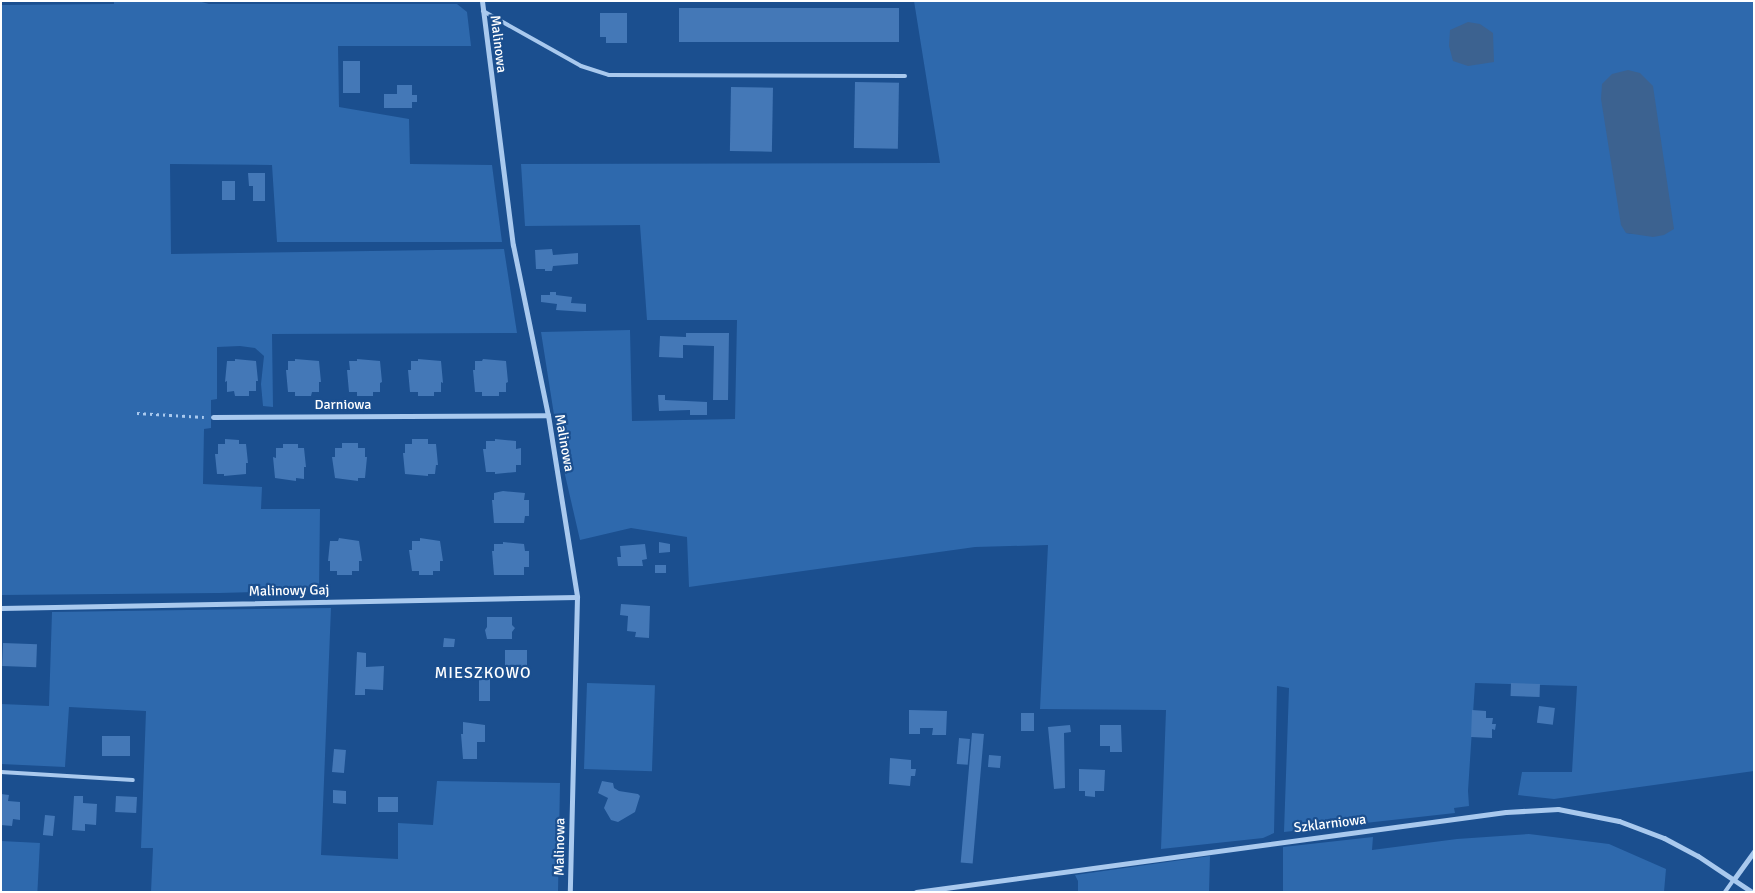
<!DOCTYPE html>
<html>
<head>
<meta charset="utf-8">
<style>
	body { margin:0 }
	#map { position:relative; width:1755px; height:893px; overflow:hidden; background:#1b4f8f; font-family:Signika,sans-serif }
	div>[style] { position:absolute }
	.green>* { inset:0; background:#2e69ad; transform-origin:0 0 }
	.water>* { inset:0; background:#3c6290 }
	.building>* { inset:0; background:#4478b7; transform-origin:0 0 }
	.path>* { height:2.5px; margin-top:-1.25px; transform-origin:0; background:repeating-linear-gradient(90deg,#a9c9ee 0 2.5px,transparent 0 6.5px) }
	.service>* { height:4px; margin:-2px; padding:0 2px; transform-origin:2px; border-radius:2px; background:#a9c9ee }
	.minor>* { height:5px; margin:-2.5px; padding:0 2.5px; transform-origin:2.5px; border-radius:2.5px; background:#a9c9ee }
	span { translate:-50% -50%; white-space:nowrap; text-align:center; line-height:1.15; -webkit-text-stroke:4.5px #1b4f8f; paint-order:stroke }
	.street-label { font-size:14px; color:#fff }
	.quarter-label { font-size:16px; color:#fff; letter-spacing:1px }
	.frame { position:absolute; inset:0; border:2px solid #fff; pointer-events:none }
</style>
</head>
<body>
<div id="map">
	<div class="green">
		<i style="clip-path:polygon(114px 1px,198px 1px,209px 4px,457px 4px,467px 12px,471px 46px,338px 46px,339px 107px,409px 119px,410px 164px,492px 165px,502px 242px,277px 242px,272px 165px,170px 164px,171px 254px,504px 249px,517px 333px,272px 334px,273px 407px,263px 406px,261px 384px,264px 356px,255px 348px,240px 346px,217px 347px,217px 399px,211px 400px,211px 428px,204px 429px,203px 484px,262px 487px,261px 509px,320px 509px,319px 590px,219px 593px,1px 595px,1px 5px,114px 4px)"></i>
		<i style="clip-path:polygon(evenodd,914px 1px,1754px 1px,1754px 771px,1554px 799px,1518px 795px,1522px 772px,1572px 772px,1577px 686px,1475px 683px,1468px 791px,1469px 806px,1454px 808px,1455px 813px,1284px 832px,1289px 688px,1277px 686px,1274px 833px,1263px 838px,1161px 849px,1166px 710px,1040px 709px,1048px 545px,975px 547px,689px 587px,687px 537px,631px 528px,580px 540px,560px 453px,541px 332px,630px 330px,632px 421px,735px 419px,737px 320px,647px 320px,640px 225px,525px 226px,521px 164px,940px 163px,914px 1px,1653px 86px,1638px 234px,1626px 233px,1653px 86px)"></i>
		<i style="clip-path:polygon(331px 608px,321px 855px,398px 859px,398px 823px,433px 825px,437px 781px,560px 783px,558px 892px,151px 892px,153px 848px,141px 848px,146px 711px,69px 707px,65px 767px,1px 764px,1px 704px,49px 706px,52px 612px)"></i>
		<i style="left:587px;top:683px;width:68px;height:86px;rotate:2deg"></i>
		<i style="clip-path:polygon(1529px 834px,1609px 844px,1666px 869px,1664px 892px,1283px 892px,1283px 847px,1373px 837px,1372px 850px,1457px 839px)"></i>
		<i style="left:1px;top:841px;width:39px;height:51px;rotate:3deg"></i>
		<i style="clip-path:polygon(1210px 856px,1209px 892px,1078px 892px,1078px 881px,1075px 875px)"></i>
	</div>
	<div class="water">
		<i style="clip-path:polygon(1468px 22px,1480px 24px,1493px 33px,1494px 62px,1468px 66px,1453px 61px,1449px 46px,1450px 30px)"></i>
		<i style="clip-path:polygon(1628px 70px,1640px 73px,1653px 86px,1674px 229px,1664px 235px,1653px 237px,1626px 233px,1621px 225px,1601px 99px,1602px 84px,1612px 74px)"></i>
	</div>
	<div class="building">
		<i style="left:679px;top:8px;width:220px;height:34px"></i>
		<i style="clip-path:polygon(600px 13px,627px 13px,627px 43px,606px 43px,606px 37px,600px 37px)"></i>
		<i style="left:343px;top:61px;width:17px;height:32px"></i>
		<i style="left:855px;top:82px;width:44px;height:66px;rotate:1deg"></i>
		<i style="clip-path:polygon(397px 85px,412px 85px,412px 95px,417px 95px,417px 102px,412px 102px,412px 108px,384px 108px,384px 94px,397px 94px)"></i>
		<i style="left:731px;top:87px;width:42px;height:64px;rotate:1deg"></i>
		<i style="clip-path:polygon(248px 173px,265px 173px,265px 201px,253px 201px,253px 186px,249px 186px)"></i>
		<i style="left:222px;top:181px;width:13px;height:19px"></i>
		<i style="clip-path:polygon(552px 249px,553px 255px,578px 253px,578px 264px,553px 266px,552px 271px,545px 271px,545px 269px,536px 269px,535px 250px)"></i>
		<i style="clip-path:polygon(550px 292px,556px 292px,556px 295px,572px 297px,571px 303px,586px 304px,586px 312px,556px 310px,557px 304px,541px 302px,541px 295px,550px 295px)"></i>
		<i style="clip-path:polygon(686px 333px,729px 333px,728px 400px,713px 400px,714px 346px,683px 345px,683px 358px,659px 357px,660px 336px,686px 337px)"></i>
		<i style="clip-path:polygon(235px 359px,256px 361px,258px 381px,256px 381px,256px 391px,249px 391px,249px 396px,235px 396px,234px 391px,227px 392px,227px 381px,225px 382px,227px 361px,235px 361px)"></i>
		<i style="clip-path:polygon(295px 359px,319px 361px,321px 382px,319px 382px,319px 392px,312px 392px,311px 396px,295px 396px,295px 392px,288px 392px,286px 370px,288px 370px,288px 361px,295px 361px)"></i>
		<i style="clip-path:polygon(357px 359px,380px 361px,382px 382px,380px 383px,380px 392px,373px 392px,373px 396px,357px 396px,357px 392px,349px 392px,347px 370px,350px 370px,349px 361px,357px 361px)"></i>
		<i style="clip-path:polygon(418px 359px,441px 361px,443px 383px,441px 382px,441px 392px,434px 392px,434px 396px,418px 396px,418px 392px,410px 392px,408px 370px,411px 370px,411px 361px,418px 361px)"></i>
		<i style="clip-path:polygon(483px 359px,506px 361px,508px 382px,506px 383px,506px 392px,499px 392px,499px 396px,482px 396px,482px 392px,475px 392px,473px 370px,475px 370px,475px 361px,482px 361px)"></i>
		<i style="clip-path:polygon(658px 395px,665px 395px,665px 400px,707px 402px,707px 415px,690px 415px,690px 410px,659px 411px)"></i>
		<i style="clip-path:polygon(225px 439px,239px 440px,239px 444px,246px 444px,248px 463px,246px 463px,246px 474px,224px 476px,224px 474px,217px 474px,215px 454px,218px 454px,218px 444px,225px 444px)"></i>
		<i style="clip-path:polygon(412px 439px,428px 439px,428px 444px,436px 444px,438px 465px,436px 465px,435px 474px,428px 474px,428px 476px,405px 474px,403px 453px,405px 453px,405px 444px,412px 444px)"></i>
		<i style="clip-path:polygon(495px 439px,516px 441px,516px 449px,521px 448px,521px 465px,516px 465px,516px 472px,495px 474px,495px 472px,486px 472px,483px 449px,486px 449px,486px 441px,495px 441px)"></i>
		<i style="clip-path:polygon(342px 443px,358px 443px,358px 448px,365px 448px,365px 457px,367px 457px,365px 478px,358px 478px,358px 481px,335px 478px,332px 457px,335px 457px,335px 448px,342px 448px)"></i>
		<i style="clip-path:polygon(283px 444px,298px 444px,298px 448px,304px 448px,306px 467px,304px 467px,304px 479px,296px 478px,296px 481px,275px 478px,273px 457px,276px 458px,276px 448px,283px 448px)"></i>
		<i style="clip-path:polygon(503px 491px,525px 493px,524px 500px,529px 500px,529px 516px,525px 516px,524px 523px,494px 523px,492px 500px,494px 500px,494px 493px)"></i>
		<i style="clip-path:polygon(339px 538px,359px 541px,362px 561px,359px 561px,359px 571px,352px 571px,352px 575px,337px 575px,337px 571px,330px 571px,330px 561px,328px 561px,330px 541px,338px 541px)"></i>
		<i style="clip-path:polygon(420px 538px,440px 541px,443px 561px,440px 561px,440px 571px,433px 571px,433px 575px,419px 575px,419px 571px,412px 571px,409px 550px,412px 550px,412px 541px,420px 541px)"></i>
		<i style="clip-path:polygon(503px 542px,524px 544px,525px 551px,529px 551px,529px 567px,524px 567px,524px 575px,494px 575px,492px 551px,494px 551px,494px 544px,503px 544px)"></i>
		<i style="clip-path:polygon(659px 542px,670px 544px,670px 552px,659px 553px)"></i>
		<i style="clip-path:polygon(645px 544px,647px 559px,642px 560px,643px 566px,618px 566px,617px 557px,621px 557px,620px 546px)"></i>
		<i style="left:666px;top:565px;width:8px;height:11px;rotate:90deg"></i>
		<i style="clip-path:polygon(621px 604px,650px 606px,649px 638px,635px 637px,636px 632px,627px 631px,628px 616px,620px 615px)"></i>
		<i style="clip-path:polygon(487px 617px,512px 617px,512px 625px,515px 628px,512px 632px,512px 639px,487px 639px,485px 630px,487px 627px)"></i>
		<i style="clip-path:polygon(444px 638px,455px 639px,454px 647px,443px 647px)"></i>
		<i style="left:3px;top:643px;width:34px;height:23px;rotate:2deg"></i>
		<i style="left:505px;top:650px;width:22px;height:19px"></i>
		<i style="clip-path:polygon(357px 652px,366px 653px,366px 667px,384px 666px,383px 690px,365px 689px,365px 695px,355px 695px)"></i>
		<i style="left:479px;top:671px;width:11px;height:30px"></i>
		<i style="left:1511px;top:683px;width:29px;height:13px;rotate:2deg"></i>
		<i style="left:1539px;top:706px;width:16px;height:17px;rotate:7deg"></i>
		<i style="clip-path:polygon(909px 710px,947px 711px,946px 735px,932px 735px,933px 728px,920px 728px,920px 734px,909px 734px)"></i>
		<i style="clip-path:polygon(1472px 710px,1486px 711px,1486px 718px,1493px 718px,1492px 724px,1496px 724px,1495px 730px,1492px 729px,1492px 738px,1471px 737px)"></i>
		<i style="left:1021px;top:713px;width:13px;height:18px"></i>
		<i style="clip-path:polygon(463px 722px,485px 725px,485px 742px,477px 742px,477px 759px,463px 759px,461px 734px,463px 734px)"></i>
		<i style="clip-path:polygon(1070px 725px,1071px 732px,1064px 733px,1065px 788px,1054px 789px,1048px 727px)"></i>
		<i style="clip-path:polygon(1100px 725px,1121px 725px,1122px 752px,1110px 752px,1110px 746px,1100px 746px)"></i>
		<i style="left:972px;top:733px;width:12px;height:130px;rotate:5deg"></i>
		<i style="left:102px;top:736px;width:28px;height:20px"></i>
		<i style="left:959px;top:738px;width:11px;height:26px;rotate:5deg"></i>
		<i style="left:334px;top:749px;width:12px;height:23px;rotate:5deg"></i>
		<i style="left:989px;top:755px;width:12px;height:12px;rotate:5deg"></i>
		<i style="clip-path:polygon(890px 758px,911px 760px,911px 769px,916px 769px,915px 776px,911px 776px,910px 786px,889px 784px)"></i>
		<i style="clip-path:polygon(1079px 769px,1105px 770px,1104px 791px,1095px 791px,1095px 797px,1085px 796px,1085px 791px,1079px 791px)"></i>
		<i style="clip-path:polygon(602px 781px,613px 783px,614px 788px,619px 791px,638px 794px,640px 796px,635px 812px,618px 822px,611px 820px,604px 808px,608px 798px,598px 793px)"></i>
		<i style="clip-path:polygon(333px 790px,346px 791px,346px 804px,333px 803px)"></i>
		<i style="clip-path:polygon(1px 794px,9px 795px,8px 801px,20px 802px,20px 820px,13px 819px,12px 826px,1px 825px)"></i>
		<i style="clip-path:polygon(74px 796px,83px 796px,83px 803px,97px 804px,96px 825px,85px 824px,85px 831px,72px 830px)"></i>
		<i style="left:116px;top:796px;width:21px;height:16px;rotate:3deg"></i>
		<i style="left:378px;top:797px;width:20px;height:15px"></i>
		<i style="left:45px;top:815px;width:10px;height:20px;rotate:6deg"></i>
	</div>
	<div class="path">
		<i style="left:137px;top:413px;width:67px;rotate:3.4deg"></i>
	</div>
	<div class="service">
		<i style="left:483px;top:11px;width:112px;rotate:29.3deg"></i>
		<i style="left:581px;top:66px;width:29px;rotate:18deg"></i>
		<i style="left:609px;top:75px;width:296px;rotate:0.2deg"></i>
		<i style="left:1px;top:772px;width:132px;rotate:3.5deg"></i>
		<i style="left:1725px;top:892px;width:16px;rotate:-55deg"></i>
	</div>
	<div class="minor">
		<i style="left:482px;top:1px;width:246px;rotate:82.8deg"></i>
		<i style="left:513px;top:245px;width:174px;rotate:78.4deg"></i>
		<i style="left:548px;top:415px;width:184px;rotate:80.9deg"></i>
		<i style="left:577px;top:597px;width:295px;rotate:91.4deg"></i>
		<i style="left:213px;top:417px;width:335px;rotate:-0.3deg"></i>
		<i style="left:1px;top:608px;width:576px;rotate:-1.09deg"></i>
		<i style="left:1734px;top:879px;width:34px;rotate:-54deg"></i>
		<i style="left:916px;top:892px;width:595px;rotate:-7.72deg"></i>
		<i style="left:1506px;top:812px;width:52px;rotate:-3.3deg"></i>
		<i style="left:1558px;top:809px;width:62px;rotate:11.1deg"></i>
		<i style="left:1619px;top:821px;width:48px;rotate:20.7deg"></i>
		<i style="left:1664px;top:838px;width:38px;rotate:28deg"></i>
		<i style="left:1698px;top:856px;width:65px;rotate:33.7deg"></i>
	</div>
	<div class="street-label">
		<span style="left:498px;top:44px;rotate:83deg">Malinowa</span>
		<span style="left:343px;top:405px">Darniowa</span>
		<span style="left:564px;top:443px;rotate:80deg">Malinowa</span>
		<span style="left:289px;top:591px;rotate:-1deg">Malinowy Gaj</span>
		<span style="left:1330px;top:824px;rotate:-7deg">Szklarniowa</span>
		<span style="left:560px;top:847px;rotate:-89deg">Malinowa</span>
	</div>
	<div class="quarter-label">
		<span style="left:483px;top:673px">MIESZKOWO</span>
	</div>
	<div class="frame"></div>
</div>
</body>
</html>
